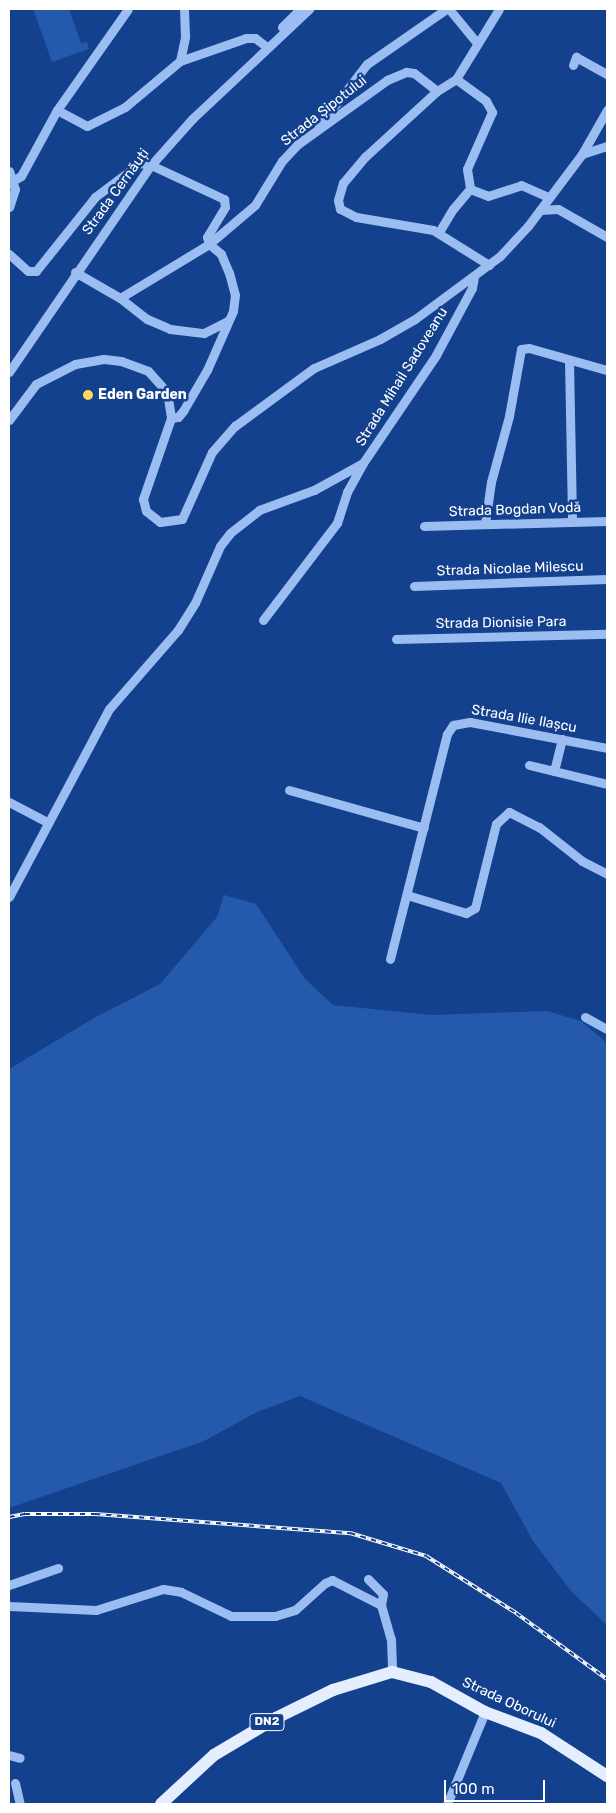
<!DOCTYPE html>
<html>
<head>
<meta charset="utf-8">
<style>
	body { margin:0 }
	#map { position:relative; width:616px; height:1813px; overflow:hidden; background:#13418d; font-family:Rubik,sans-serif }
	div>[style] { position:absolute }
	.green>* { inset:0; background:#2559ac }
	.minor>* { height:9px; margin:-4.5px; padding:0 4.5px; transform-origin:4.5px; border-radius:4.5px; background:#9bbdf1 }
	.major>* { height:12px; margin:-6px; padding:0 6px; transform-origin:6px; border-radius:6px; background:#e5eeff }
	.rail>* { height:4px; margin-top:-2px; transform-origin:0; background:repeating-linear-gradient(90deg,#13418d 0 5.5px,#fff 0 11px); box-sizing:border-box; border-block:1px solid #fff }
	.dots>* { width:14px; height:14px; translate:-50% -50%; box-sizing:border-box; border:2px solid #13418d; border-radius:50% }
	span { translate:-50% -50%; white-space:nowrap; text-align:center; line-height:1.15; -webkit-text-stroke:5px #13418d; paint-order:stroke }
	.shield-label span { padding:1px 4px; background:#13418d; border:1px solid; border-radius:4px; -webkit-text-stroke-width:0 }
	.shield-label { font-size:12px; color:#fff; font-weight:700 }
	.street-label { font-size:14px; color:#fff }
	.poi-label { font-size:14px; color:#fff; font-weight:700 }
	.left { translate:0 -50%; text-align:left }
	.frame { position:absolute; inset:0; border:10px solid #fff; pointer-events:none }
	.scale { position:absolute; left:444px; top:1780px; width:101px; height:22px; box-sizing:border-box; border:2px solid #fff; border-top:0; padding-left:6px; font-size:15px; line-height:18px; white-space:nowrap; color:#fff; -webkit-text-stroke:4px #13418d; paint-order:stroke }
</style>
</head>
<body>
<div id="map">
	<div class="green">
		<i style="clip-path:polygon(33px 9px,69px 9px,81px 43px,87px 42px,89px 49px,52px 62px)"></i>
		<i style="clip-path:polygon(224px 895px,256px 904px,305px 979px,333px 1005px,431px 1015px,547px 1011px,581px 1021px,607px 1043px,607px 1625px,571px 1591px,533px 1541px,501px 1483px,300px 1396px,257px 1412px,204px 1441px,9px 1508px,9px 1069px,94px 1018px,160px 984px,217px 917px)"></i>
	</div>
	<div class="minor">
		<i style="left:449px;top:9px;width:44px;rotate:50.5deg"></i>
		<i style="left:282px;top:27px;width:25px;rotate:-45deg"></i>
		<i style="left:180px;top:61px;width:25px;rotate:-78deg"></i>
		<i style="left:185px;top:37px;width:27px;rotate:-92deg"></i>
		<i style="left:573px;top:65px;width:9px;rotate:-69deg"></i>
		<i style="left:576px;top:57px;width:35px;rotate:29deg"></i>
		<i style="left:456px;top:79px;width:37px;rotate:36deg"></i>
		<i style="left:486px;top:101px;width:13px;rotate:61deg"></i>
		<i style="left:492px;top:112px;width:62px;rotate:113.7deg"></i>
		<i style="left:467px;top:169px;width:20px;rotate:81deg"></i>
		<i style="left:470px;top:189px;width:19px;rotate:21deg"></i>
		<i style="left:488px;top:196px;width:35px;rotate:-18deg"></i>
		<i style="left:521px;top:185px;width:30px;rotate:24deg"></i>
		<i style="left:57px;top:110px;width:34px;rotate:28deg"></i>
		<i style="left:87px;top:126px;width:42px;rotate:-26.6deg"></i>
		<i style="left:125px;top:107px;width:72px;rotate:-39.9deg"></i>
		<i style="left:180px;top:61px;width:70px;rotate:-19.2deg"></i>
		<i style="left:246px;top:38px;width:9px"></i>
		<i style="left:255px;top:38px;width:15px;rotate:37deg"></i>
		<i style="left:319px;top:126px;width:78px;rotate:-52.3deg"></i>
		<i style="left:367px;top:64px;width:96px;rotate:-34.8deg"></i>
		<i style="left:582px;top:154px;width:26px;rotate:-18deg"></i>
		<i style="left:9px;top:171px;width:19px;rotate:72deg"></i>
		<i style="left:15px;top:189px;width:19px;rotate:108deg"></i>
		<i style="left:14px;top:180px;width:8px;rotate:-30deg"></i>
		<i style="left:21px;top:176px;width:75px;rotate:-61.4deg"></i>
		<i style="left:57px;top:110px;width:123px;rotate:-54.9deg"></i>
		<i style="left:540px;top:210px;width:18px;rotate:-3deg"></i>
		<i style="left:558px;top:209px;width:56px;rotate:29.7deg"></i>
		<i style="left:439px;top:232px;width:27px;rotate:-59deg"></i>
		<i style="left:453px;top:209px;width:26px;rotate:-50deg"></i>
		<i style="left:9px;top:254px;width:25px;rotate:42deg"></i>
		<i style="left:28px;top:271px;width:8px"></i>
		<i style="left:36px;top:271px;width:95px;rotate:-51.4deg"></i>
		<i style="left:95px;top:197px;width:56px;rotate:-37.1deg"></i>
		<i style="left:140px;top:163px;width:11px;rotate:10deg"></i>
		<i style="left:151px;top:165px;width:81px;rotate:25deg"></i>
		<i style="left:224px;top:199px;width:8px;rotate:83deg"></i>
		<i style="left:225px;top:207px;width:35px;rotate:121deg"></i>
		<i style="left:207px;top:237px;width:7px;rotate:74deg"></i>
		<i style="left:489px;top:265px;width:66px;rotate:-148deg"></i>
		<i style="left:433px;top:230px;width:78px;rotate:-170.4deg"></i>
		<i style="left:356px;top:217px;width:18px;rotate:-153deg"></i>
		<i style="left:340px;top:209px;width:9px;rotate:-103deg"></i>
		<i style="left:338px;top:200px;width:18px;rotate:-74deg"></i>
		<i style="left:343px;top:183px;width:35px;rotate:-50deg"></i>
		<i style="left:366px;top:156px;width:96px;rotate:-42.5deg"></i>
		<i style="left:437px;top:91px;width:22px;rotate:-32deg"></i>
		<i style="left:456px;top:79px;width:82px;rotate:-58.4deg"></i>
		<i style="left:75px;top:272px;width:52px;rotate:30deg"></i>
		<i style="left:120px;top:298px;width:34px;rotate:38deg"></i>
		<i style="left:147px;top:319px;width:25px;rotate:23deg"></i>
		<i style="left:170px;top:329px;width:34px;rotate:7deg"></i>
		<i style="left:204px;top:333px;width:27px;rotate:-27deg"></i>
		<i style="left:120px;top:298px;width:104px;rotate:-31.2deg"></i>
		<i style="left:209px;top:244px;width:60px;rotate:-40.3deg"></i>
		<i style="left:255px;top:205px;width:52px;rotate:-58.5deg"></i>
		<i style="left:282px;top:161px;width:23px;rotate:-47deg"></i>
		<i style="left:298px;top:144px;width:110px;rotate:-35.7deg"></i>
		<i style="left:387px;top:80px;width:21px;rotate:-23deg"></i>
		<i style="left:406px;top:72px;width:8px;rotate:7deg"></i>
		<i style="left:414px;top:73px;width:29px;rotate:38deg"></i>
		<i style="left:569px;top:361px;width:161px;rotate:88.9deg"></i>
		<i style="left:9px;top:372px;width:251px;rotate:-55.6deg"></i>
		<i style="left:151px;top:165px;width:62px;rotate:-48.3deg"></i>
		<i style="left:192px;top:119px;width:161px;rotate:-43.2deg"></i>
		<i style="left:171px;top:418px;width:7px;rotate:-8deg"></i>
		<i style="left:178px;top:417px;width:8px;rotate:-50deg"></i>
		<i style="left:183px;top:411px;width:48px;rotate:-59.7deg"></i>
		<i style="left:207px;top:370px;width:64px;rotate:-66.2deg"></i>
		<i style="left:233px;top:311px;width:16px;rotate:-83deg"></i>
		<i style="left:235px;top:295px;width:23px;rotate:-105deg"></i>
		<i style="left:229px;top:273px;width:21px;rotate:-113deg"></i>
		<i style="left:221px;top:254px;width:16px;rotate:-140deg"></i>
		<i style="left:9px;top:420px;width:45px;rotate:-53.1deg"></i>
		<i style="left:36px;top:384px;width:44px;rotate:-27.1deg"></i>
		<i style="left:75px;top:364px;width:29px;rotate:-10deg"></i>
		<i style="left:104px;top:359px;width:17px;rotate:7deg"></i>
		<i style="left:121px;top:361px;width:29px;rotate:20deg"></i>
		<i style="left:148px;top:371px;width:28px;rotate:48deg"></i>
		<i style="left:167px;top:392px;width:26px;rotate:81deg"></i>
		<i style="left:171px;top:418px;width:86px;rotate:109.1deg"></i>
		<i style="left:143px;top:499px;width:12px;rotate:76deg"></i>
		<i style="left:146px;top:511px;width:18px;rotate:38deg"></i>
		<i style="left:160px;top:522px;width:22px;rotate:-8deg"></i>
		<i style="left:182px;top:519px;width:73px;rotate:-65.9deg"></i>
		<i style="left:212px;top:452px;width:35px;rotate:-49deg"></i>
		<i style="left:235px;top:426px;width:98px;rotate:-36.3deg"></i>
		<i style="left:314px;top:368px;width:72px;rotate:-23.7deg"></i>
		<i style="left:380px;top:339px;width:40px;rotate:-29.7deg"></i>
		<i style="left:415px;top:319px;width:106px;rotate:-36.5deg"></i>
		<i style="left:500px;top:256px;width:41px;rotate:-47deg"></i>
		<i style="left:528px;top:226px;width:90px;rotate:-53.1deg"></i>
		<i style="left:582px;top:154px;width:51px;rotate:-60.4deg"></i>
		<i style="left:485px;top:524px;width:42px;rotate:-81.9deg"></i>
		<i style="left:491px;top:482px;width:68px;rotate:-74.7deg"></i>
		<i style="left:509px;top:416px;width:68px;rotate:-79.8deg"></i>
		<i style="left:521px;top:349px;width:8px;rotate:-7deg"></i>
		<i style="left:529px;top:348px;width:81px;rotate:15.8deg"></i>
		<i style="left:424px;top:526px;width:183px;rotate:-1.6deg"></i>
		<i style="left:414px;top:586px;width:193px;rotate:-2.1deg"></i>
		<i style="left:263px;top:620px;width:122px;rotate:-52.7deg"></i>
		<i style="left:337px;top:523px;width:33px;rotate:-72deg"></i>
		<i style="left:347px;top:492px;width:33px;rotate:-61deg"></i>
		<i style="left:363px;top:463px;width:130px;rotate:-55.9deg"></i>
		<i style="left:436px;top:355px;width:76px;rotate:-61.8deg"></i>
		<i style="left:472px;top:288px;width:11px;rotate:-80deg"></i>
		<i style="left:396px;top:639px;width:211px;rotate:-1.4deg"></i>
		<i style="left:529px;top:765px;width:80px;rotate:13.7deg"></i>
		<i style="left:554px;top:771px;width:33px;rotate:-76deg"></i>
		<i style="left:289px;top:790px;width:140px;rotate:15.7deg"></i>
		<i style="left:9px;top:802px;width:43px;rotate:27.8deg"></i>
		<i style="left:407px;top:895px;width:62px;rotate:17deg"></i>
		<i style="left:466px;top:913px;width:10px;rotate:-29deg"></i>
		<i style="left:475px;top:908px;width:87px;rotate:-76deg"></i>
		<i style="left:496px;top:824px;width:18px;rotate:-43deg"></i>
		<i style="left:509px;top:812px;width:34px;rotate:27deg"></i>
		<i style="left:539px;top:827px;width:55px;rotate:38.3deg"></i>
		<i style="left:582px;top:861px;width:28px;rotate:27deg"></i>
		<i style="left:9px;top:897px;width:213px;rotate:-62deg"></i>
		<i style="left:109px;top:709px;width:105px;rotate:-48.9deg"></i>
		<i style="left:178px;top:630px;width:32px;rotate:-58deg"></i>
		<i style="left:195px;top:603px;width:62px;rotate:-66.3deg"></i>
		<i style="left:220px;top:546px;width:16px;rotate:-52deg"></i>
		<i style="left:230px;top:533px;width:37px;rotate:-38deg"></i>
		<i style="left:259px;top:510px;width:59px;rotate:-20deg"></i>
		<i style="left:314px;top:490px;width:56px;rotate:-28.9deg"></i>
		<i style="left:390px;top:959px;width:232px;rotate:-75.8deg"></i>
		<i style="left:447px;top:734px;width:11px;rotate:-56deg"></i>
		<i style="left:453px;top:725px;width:17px;rotate:-10deg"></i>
		<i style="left:470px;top:722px;width:139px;rotate:10.7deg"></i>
		<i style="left:585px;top:1017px;width:25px;rotate:29deg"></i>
		<i style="left:368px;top:1579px;width:21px;rotate:45deg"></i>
		<i style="left:383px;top:1594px;width:11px;rotate:100deg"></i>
		<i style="left:9px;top:1585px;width:52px;rotate:-19.1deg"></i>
		<i style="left:9px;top:1606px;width:87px;rotate:2.6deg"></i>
		<i style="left:96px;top:1610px;width:70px;rotate:-17.4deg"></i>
		<i style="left:163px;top:1589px;width:18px;rotate:9deg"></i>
		<i style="left:181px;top:1592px;width:55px;rotate:25.6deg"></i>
		<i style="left:231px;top:1616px;width:44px"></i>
		<i style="left:275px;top:1616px;width:21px;rotate:-17deg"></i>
		<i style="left:295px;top:1610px;width:40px;rotate:-42deg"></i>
		<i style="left:325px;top:1583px;width:8px;rotate:-23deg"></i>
		<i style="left:332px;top:1580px;width:55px;rotate:27deg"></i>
		<i style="left:381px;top:1605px;width:35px;rotate:74deg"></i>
		<i style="left:391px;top:1639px;width:33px;rotate:88deg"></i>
		<i style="left:9px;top:1755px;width:11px;rotate:15deg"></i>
		<i style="left:15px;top:1783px;width:22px;rotate:77deg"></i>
		<i style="left:447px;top:1804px;width:100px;rotate:-67.6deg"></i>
	</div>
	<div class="major">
		<i style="left:161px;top:1804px;width:72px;rotate:-42.8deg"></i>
		<i style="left:214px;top:1755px;width:72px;rotate:-30.8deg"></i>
		<i style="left:276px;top:1718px;width:64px;rotate:-26.2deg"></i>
		<i style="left:333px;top:1690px;width:62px;rotate:-17deg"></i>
		<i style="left:392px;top:1672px;width:40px;rotate:14.4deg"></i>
		<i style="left:431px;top:1682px;width:62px;rotate:29.1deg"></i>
		<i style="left:485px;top:1712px;width:60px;rotate:20.6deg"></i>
		<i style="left:541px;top:1733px;width:79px;rotate:33.1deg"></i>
	</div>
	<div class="rail">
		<i style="left:9px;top:1517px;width:16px;rotate:-11deg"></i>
		<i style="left:25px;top:1514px;width:70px"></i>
		<i style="left:95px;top:1514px;width:256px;rotate:4.3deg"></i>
		<i style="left:350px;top:1533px;width:79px;rotate:16.8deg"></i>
		<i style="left:426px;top:1556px;width:107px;rotate:32.3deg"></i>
		<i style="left:516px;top:1613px;width:112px;rotate:36deg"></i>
	</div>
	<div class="dots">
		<i style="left:88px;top:395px;background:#ffd95b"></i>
	</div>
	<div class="shield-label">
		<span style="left:267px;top:1722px">DN2</span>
	</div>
	<div class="street-label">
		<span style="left:324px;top:111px;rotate:-38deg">Strada Șipotului</span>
		<span style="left:116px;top:192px;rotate:-54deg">Strada Cernăuți</span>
		<span style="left:402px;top:377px;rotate:-58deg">Strada Mihail Sadoveanu</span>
		<span style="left:515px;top:510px;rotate:-2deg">Strada Bogdan Vodă</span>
		<span style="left:510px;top:569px;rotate:-2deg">Strada Nicolae Milescu</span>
		<span style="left:501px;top:623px;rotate:-1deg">Strada Dionisie Para</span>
		<span style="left:524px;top:719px;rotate:10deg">Strada Ilie Ilașcu</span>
		<span style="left:509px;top:1703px;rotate:25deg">Strada Oborului</span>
	</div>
	<div class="poi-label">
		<span class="left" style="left:98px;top:395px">Eden Garden</span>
	</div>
	<div class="frame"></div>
	<div class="scale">100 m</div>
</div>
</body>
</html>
